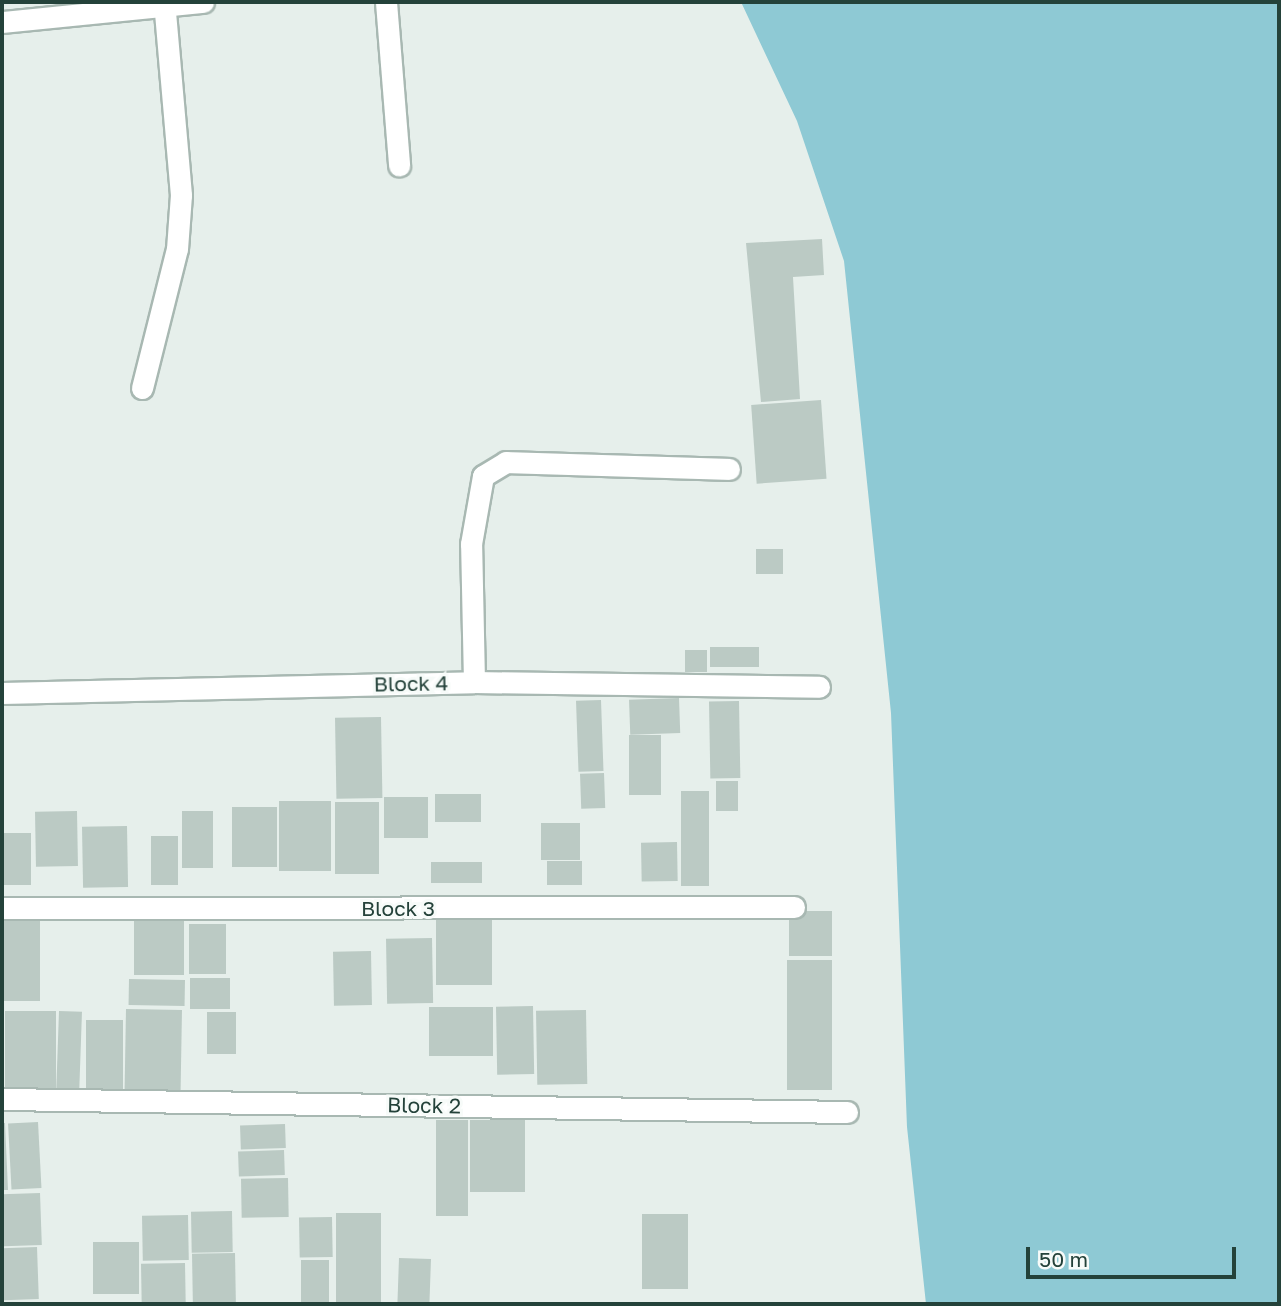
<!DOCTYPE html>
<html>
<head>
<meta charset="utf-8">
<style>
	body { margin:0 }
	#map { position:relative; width:1281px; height:1306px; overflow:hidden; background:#e6efeb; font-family:"Golos Text",sans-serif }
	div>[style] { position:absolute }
	.water>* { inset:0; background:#8ec9d4 }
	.building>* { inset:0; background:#bbcac4; transform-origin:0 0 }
	.roads { filter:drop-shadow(2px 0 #a8b8b2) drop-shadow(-2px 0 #a8b8b2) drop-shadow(0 2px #a8b8b2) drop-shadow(0 -2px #a8b8b2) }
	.minor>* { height:21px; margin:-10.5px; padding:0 10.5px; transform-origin:10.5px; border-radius:10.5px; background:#fff }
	span { translate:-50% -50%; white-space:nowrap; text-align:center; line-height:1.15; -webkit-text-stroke:6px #f7fbf9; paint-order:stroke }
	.street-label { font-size:21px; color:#24423a }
	.frame { position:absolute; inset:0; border:4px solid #24423a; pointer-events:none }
	.scale { position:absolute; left:1026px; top:1247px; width:210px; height:32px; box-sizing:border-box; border:4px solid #24423a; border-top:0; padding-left:9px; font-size:21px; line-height:24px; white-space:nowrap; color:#24423a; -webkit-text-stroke:5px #f7fbf9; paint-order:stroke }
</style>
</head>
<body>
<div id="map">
	<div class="water">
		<i style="clip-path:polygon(741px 2px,1279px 2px,1279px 1304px,926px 1304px,907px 1127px,891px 713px,844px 261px,797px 121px)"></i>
	</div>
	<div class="building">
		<i style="clip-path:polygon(822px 239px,824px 275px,793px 277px,800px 399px,761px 402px,746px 243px)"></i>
		<i style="left:821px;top:400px;width:79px;height:70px;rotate:86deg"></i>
		<i style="left:756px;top:549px;width:27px;height:25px"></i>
		<i style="left:759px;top:647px;width:20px;height:49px;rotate:90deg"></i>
		<i style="left:685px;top:650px;width:22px;height:22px"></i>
		<i style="left:679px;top:698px;width:35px;height:50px;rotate:88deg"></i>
		<i style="left:601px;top:700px;width:71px;height:25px;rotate:88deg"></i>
		<i style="left:739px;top:701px;width:77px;height:30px;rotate:89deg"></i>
		<i style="left:381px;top:717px;width:81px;height:46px;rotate:89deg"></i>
		<i style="left:629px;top:735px;width:32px;height:60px"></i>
		<i style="left:604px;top:773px;width:35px;height:24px;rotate:88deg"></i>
		<i style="left:716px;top:781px;width:22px;height:30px"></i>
		<i style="left:681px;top:791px;width:28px;height:95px"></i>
		<i style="left:435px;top:794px;width:46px;height:28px"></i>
		<i style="left:384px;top:797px;width:44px;height:41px"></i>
		<i style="left:279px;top:801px;width:52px;height:70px"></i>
		<i style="left:379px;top:802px;width:72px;height:44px;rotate:90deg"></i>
		<i style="left:232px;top:807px;width:45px;height:60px"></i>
		<i style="left:77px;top:811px;width:55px;height:42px;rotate:89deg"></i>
		<i style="left:182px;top:811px;width:31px;height:57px"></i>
		<i style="left:541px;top:823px;width:39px;height:37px"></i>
		<i style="left:127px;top:826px;width:61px;height:45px;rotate:89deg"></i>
		<i style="left:2px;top:833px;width:29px;height:52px"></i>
		<i style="left:151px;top:836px;width:27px;height:49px"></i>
		<i style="left:677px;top:842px;width:39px;height:36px;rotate:89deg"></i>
		<i style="left:547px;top:861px;width:35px;height:24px"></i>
		<i style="left:482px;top:862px;width:21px;height:51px;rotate:90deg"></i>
		<i style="left:789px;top:911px;width:43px;height:45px"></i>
		<i style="left:436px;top:913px;width:56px;height:72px"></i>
		<i style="left:134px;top:915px;width:50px;height:60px"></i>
		<i style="left:2px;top:921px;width:38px;height:80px"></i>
		<i style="left:189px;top:924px;width:37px;height:50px"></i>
		<i style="left:432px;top:938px;width:65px;height:46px;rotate:89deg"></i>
		<i style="left:371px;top:951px;width:54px;height:38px;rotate:89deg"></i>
		<i style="left:787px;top:960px;width:45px;height:130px"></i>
		<i style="left:190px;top:978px;width:40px;height:31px"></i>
		<i style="left:129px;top:979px;width:56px;height:26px;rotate:1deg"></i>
		<i style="left:533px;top:1006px;width:68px;height:37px;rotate:89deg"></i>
		<i style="left:493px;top:1007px;width:49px;height:64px;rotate:90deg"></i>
		<i style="left:126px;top:1009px;width:56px;height:81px;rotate:1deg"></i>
		<i style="left:586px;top:1010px;width:74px;height:50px;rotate:89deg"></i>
		<i style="left:5px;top:1011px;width:51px;height:84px"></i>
		<i style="left:59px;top:1011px;width:23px;height:86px;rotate:2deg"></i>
		<i style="left:207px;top:1012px;width:29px;height:42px"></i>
		<i style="left:86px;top:1020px;width:37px;height:70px"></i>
		<i style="left:468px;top:1120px;width:96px;height:32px;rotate:90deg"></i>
		<i style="left:470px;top:1120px;width:55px;height:72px"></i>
		<i style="left:38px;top:1122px;width:66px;height:30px;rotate:87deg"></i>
		<i style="clip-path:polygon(2px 1123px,5px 1123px,8px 1190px,2px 1190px)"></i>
		<i style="left:285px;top:1124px;width:24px;height:45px;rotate:88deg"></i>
		<i style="left:284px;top:1150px;width:25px;height:46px;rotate:88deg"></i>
		<i style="left:288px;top:1178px;width:39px;height:47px;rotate:89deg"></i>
		<i style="left:40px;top:1193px;width:52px;height:38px;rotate:88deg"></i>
		<i style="left:232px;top:1211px;width:41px;height:41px;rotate:89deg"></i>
		<i style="left:336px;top:1213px;width:45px;height:89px"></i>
		<i style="left:642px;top:1214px;width:46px;height:75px"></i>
		<i style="left:188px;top:1215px;width:45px;height:46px;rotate:89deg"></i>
		<i style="left:332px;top:1217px;width:40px;height:33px;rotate:89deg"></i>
		<i style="left:93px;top:1242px;width:46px;height:52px"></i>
		<i style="left:37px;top:1247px;width:52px;height:35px;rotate:88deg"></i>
		<i style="left:235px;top:1253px;width:50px;height:43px;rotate:89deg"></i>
		<i style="left:399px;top:1258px;width:32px;height:46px;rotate:2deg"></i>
		<i style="left:301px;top:1260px;width:28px;height:44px"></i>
		<i style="left:185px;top:1263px;width:41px;height:44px;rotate:89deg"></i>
	</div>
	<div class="roads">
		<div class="minor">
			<i style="left:386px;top:2px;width:164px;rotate:85.4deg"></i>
			<i style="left:2px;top:22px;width:202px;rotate:-5.7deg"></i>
			<i style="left:142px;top:388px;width:143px;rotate:-75.9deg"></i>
			<i style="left:177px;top:249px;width:54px;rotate:-85.8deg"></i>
			<i style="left:181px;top:195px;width:194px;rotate:-95deg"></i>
			<i style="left:474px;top:682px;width:138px;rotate:-91.2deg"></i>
			<i style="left:471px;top:544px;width:69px;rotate:-80deg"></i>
			<i style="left:483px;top:476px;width:27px;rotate:-31deg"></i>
			<i style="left:506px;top:462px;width:223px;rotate:1.8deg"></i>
			<i style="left:2px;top:693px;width:472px;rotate:-1.3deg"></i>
			<i style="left:474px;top:682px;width:345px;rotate:0.8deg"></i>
			<i style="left:2px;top:908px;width:792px;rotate:-0.07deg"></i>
			<i style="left:2px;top:1099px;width:845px;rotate:0.88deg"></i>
		</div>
	</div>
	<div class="street-label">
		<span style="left:411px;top:683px;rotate:-1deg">Block 4</span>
		<span style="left:398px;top:908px">Block 3</span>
		<span style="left:424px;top:1105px;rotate:1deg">Block 2</span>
	</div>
	<div class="frame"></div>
	<div class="scale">50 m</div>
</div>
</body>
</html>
